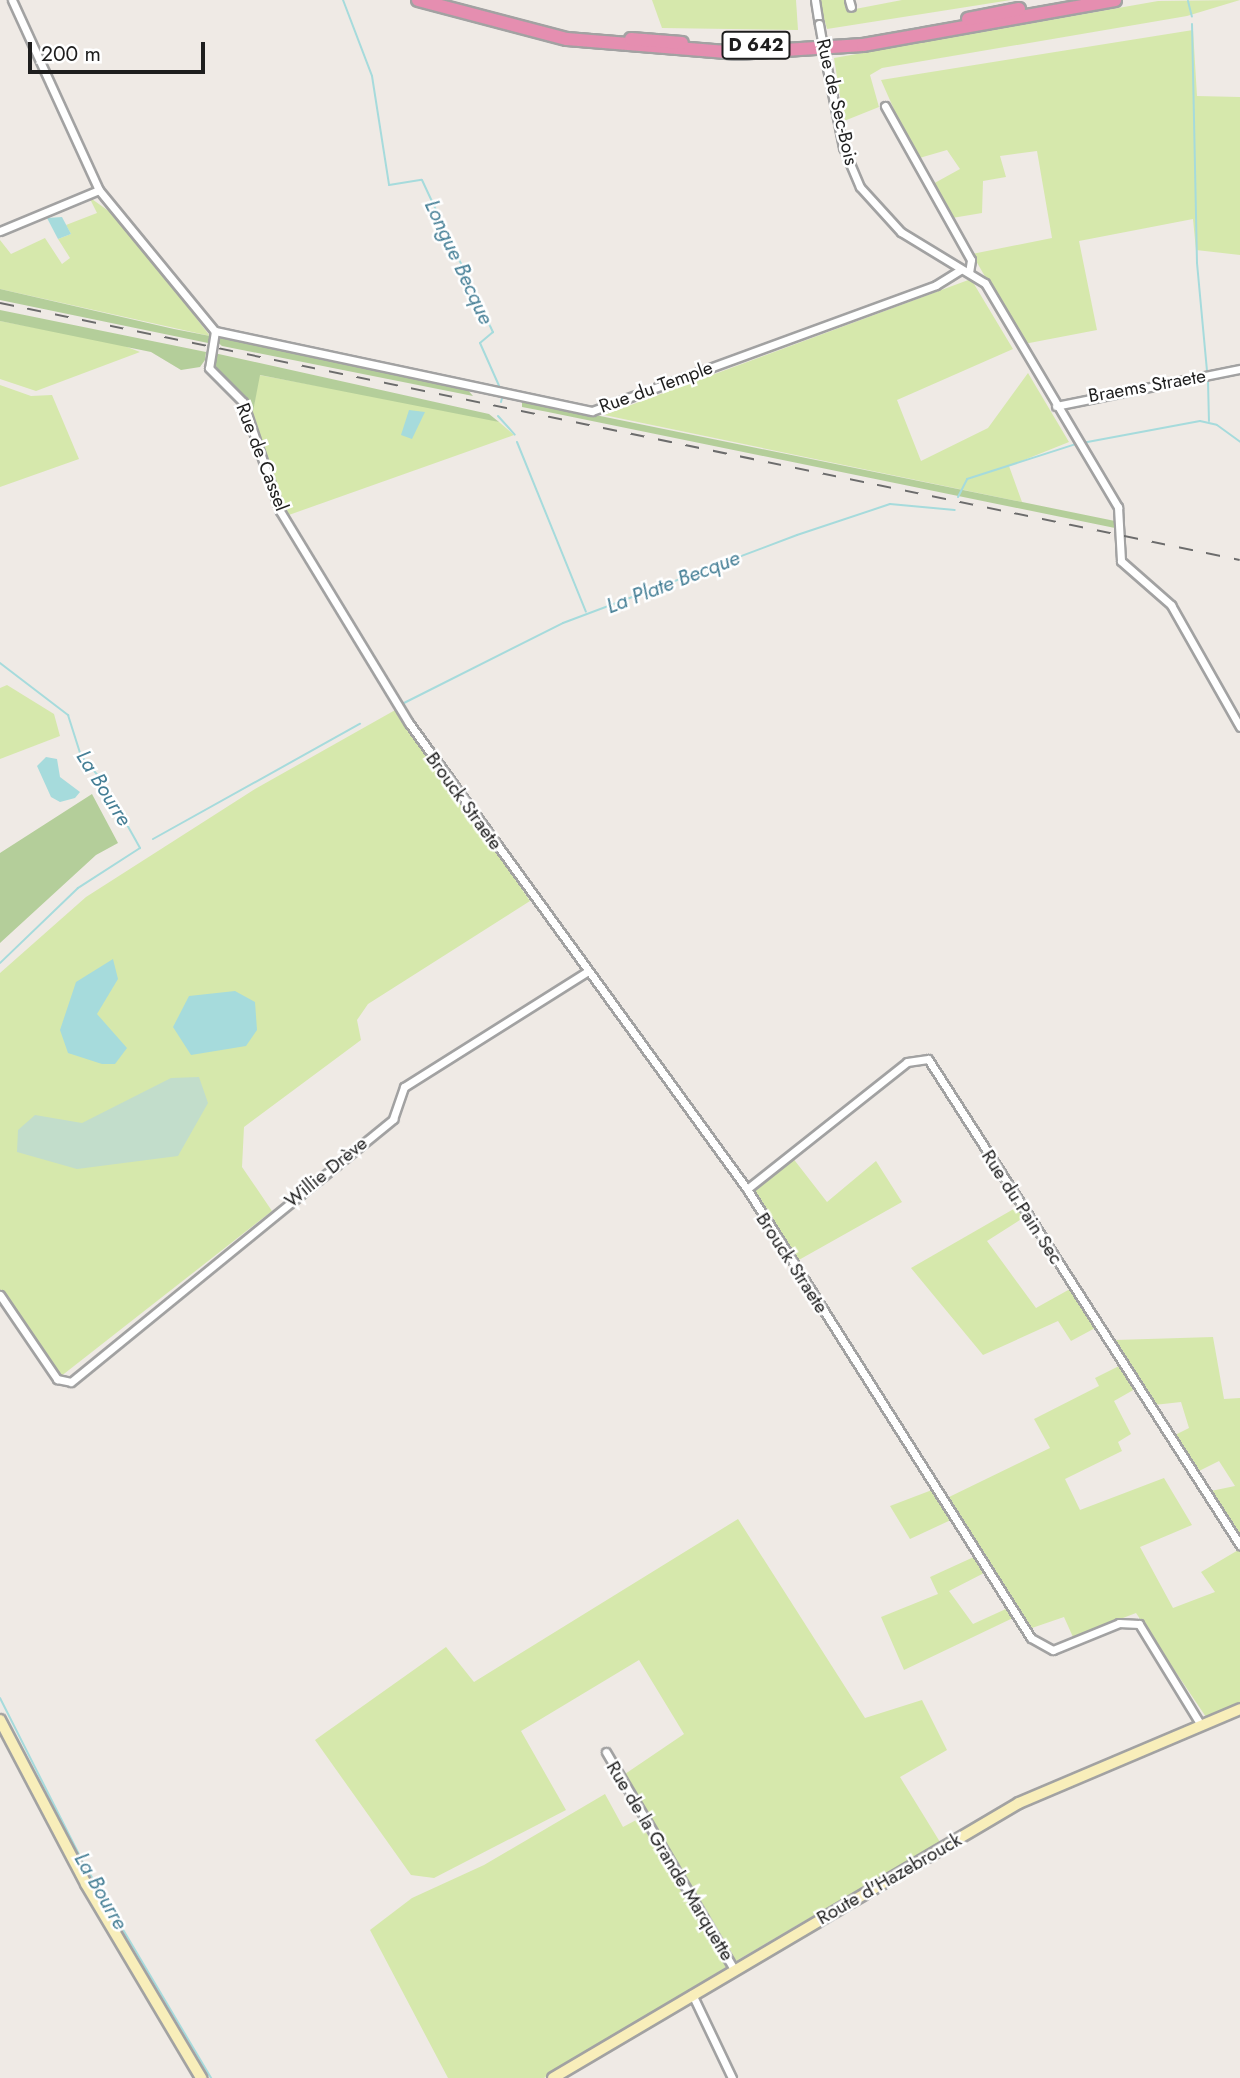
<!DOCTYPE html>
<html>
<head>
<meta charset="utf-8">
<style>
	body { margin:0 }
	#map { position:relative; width:1240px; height:2078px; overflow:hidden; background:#efeae5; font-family:Jost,sans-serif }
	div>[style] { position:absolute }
	.grass>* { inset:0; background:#d6e8ac }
	.forest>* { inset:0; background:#b4ce9a }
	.wetland>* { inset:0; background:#c2ddcb }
	.water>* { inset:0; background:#a6dbdc }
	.stream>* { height:2px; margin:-1px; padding:0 1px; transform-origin:1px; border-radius:1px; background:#a6dbdc }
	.roads { filter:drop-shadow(2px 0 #a2a2a2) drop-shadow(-2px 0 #a2a2a2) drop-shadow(0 2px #a2a2a2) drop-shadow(0 -2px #a2a2a2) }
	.street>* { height:7px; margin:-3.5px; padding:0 3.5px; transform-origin:3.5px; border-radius:3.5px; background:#fff }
	.secondary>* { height:10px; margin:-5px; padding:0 5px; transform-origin:5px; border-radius:5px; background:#f8eeba }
	.highway>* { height:12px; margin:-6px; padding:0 6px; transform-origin:6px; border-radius:6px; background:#e58eb0 }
	.rail>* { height:2px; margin-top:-1px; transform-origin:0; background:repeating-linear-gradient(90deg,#6c6c6c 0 14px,transparent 0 28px) }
	.bridges { filter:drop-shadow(2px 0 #a2a2a2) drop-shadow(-2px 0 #a2a2a2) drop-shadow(0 2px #a2a2a2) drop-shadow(0 -2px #a2a2a2) }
	.street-bridge>* { height:7px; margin:-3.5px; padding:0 3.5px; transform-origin:3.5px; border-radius:3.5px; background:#fff }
	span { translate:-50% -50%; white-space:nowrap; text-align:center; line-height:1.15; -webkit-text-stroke:5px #fff; paint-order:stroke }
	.shield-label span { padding:2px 5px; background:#fff; border:2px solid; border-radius:5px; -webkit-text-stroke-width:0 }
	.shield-label { font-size:18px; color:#1e1e1e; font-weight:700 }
	.street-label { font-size:19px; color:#1e1e1e }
	.water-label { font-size:21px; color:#447e95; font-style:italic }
	.scale { position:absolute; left:28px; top:42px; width:177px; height:32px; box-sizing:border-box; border:4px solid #1e1e1e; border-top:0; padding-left:9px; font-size:21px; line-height:24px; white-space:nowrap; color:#1e1e1e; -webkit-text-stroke:5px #fff; paint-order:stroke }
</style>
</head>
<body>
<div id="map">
	<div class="grass">
		<i style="clip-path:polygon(652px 0,796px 0,798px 30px,662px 28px)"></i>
		<i style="clip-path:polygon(819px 0,846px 0,850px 10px,902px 0,1011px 0,827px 29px)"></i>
		<i style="clip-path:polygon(1240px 0,1187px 16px,882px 68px,870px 75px,879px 107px,844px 121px,834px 58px,1158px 1px)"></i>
		<i style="clip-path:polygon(1193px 30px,1197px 96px,1240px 97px,1240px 255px,1196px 250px,1193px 219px,1079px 241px,1097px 330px,1024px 344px,972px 254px,1052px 238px,1037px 151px,1000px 156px,1006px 177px,983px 181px,982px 213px,952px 218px,931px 185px,960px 169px,947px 150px,916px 159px,881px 80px)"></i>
		<i style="clip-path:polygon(89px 197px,120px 219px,210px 336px,0 289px,0 240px,11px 254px,45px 238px,62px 264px,70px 258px,58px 239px,71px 234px,66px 225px,97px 213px)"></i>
		<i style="clip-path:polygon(971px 279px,1013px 349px,897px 400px,921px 461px,988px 428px,1028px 373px,1069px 442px,1009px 466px,1022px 502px,604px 415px)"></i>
		<i style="clip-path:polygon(0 321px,117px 343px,140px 352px,36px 391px,0 379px)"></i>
		<i style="clip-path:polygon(259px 375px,476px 415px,499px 422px,514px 435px,286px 516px,252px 417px)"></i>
		<i style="clip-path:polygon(0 385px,31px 396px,52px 395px,79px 459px,0 487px)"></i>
		<i style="clip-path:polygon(7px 685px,54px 714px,60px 736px,0 759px,0 688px)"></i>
		<i style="clip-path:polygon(397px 709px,530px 901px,368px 1004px,357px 1020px,361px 1040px,244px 1127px,242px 1167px,272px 1211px,60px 1377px,0 1289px,0 973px,86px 897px,255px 789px)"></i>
		<i style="clip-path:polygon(792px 1157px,827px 1202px,876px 1161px,902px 1202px,797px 1261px,753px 1190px)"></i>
		<i style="clip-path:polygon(1019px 1206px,1026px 1216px,987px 1241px,1036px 1308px,1070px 1289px,1097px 1327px,1071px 1341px,1058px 1321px,983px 1355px,911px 1268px)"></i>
		<i style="clip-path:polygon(1213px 1337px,1224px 1399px,1240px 1398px,1240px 1537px,1211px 1491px,1235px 1486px,1219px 1461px,1199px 1471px,1175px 1435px,1189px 1428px,1181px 1402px,1154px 1405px,1115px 1340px)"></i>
		<i style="clip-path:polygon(1121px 1365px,1135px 1389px,1114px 1401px,1131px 1434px,1118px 1442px,1122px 1451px,1065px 1479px,1080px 1510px,1164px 1478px,1192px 1525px,1140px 1547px,1173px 1608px,1215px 1592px,1201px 1572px,1240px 1549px,1240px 1704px,1206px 1717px,1136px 1613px,1073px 1637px,1064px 1617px,1029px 1629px,947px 1498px,1050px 1448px,1034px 1419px,1099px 1386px,1095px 1378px)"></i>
		<i style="clip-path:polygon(932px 1490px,953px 1519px,910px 1539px,890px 1506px)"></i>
		<i style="clip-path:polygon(738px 1519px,865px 1718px,922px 1700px,947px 1750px,900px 1777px,940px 1842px,736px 1961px,625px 1774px,684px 1734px,639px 1660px,521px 1731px,566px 1810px,434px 1878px,411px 1875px,315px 1740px,446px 1647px,474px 1682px)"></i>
		<i style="clip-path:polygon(976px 1556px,986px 1572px,949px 1591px,973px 1624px,1008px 1608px,1015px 1617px,904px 1670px,881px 1617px,938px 1594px,930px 1577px)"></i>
		<i style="clip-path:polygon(605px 1794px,623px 1827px,638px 1819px,728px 1966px,544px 2078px,448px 2078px,370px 1930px,412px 1898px,484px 1865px)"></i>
	</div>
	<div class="forest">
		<i style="clip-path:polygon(0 289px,174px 329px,210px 336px,208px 343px,0 300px)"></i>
		<i style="clip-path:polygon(0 310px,206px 352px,205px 360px,200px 367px,181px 370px,151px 352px,0 321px)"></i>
		<i style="clip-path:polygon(224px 336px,467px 389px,473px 396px,222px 346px,216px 341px)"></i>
		<i style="clip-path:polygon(214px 353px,489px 414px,499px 422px,260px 375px,252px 417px,215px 365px)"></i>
		<i style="clip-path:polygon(522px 400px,1115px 521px,1115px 528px,548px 412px,522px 407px)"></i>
		<i style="clip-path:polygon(92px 794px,118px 843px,96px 855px,0 943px,0 853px)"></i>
	</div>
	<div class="wetland">
		<i style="clip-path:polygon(199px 1077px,208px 1103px,178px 1156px,77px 1169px,17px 1152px,18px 1130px,35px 1115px,82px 1123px,171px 1078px)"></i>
	</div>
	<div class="water">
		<i style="clip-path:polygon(62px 217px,71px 234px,58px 239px,47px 218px)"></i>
		<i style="clip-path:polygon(409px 410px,425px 412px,412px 439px,401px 435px)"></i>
		<i style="clip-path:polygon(46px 757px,57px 759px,60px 777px,80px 792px,75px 798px,60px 802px,51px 797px,37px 766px)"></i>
		<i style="clip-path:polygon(113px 959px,118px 979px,97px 1014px,127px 1048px,115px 1064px,102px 1064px,68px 1053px,60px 1030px,76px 982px)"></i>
		<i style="clip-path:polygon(235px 991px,255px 1002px,257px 1030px,246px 1046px,191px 1055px,173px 1027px,189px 996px)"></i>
	</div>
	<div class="stream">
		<i style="left:343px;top:0;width:81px;rotate:69.1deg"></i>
		<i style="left:372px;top:76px;width:110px;rotate:81.1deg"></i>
		<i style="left:389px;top:185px;width:33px;rotate:-9deg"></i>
		<i style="left:422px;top:180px;width:168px;rotate:65deg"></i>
		<i style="left:493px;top:332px;width:17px;rotate:140deg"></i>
		<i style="left:480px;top:343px;width:49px;rotate:66deg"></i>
		<i style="left:1188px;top:1px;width:16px;rotate:76deg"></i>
		<i style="left:1192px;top:24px;width:239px;rotate:88.8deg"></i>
		<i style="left:1197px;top:263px;width:108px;rotate:84.7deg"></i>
		<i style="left:1208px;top:381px;width:40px;rotate:88.6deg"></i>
		<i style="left:501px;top:402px;width:4px;rotate:-76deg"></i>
		<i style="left:498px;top:416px;width:25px;rotate:48deg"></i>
		<i style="left:517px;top:442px;width:183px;rotate:67.9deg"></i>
		<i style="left:1082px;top:443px;width:120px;rotate:-10.6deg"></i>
		<i style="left:1200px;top:421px;width:17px;rotate:13deg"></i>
		<i style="left:1217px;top:425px;width:29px;rotate:36deg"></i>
		<i style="left:958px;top:497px;width:20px;rotate:-63deg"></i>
		<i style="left:967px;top:479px;width:114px;rotate:-17.8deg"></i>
		<i style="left:0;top:663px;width:86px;rotate:37.4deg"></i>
		<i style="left:68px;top:715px;width:43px;rotate:72.4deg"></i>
		<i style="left:81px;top:756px;width:32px;rotate:49deg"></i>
		<i style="left:102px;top:780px;width:78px;rotate:60.8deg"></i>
		<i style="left:140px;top:848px;width:74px;rotate:147.2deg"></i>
		<i style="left:78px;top:888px;width:108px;rotate:136.1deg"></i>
		<i style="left:402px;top:704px;width:180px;rotate:-26.7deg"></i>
		<i style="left:563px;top:623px;width:250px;rotate:-20.6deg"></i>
		<i style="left:797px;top:535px;width:98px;rotate:-18.4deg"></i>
		<i style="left:890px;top:504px;width:65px;rotate:5.3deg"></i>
		<i style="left:153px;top:839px;width:237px;rotate:-29.1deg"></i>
		<i style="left:0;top:1698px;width:186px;rotate:63.2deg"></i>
		<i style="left:84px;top:1864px;width:249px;rotate:59.3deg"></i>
	</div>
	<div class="roads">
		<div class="street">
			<i style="left:12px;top:0;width:209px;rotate:65.4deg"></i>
			<i style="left:99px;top:190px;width:183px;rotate:50.6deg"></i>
			<i style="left:815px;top:0;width:24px;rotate:81deg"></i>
			<i style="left:849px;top:0;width:7px;rotate:74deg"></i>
			<i style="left:826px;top:63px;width:86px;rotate:78.6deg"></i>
			<i style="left:843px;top:147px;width:43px;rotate:67deg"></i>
			<i style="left:860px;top:187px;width:61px;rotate:47.7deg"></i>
			<i style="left:901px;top:232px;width:98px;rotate:31.3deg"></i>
			<i style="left:985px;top:283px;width:261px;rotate:59.3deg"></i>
			<i style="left:1118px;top:507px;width:54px;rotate:86.8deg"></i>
			<i style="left:1121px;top:561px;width:67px;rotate:41.3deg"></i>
			<i style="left:1171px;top:605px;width:140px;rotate:60.5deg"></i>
			<i style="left:885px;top:106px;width:176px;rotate:60.8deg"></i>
			<i style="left:971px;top:260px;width:12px;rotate:99deg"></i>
			<i style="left:0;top:231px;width:107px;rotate:-22.5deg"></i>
			<i style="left:215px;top:331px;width:37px;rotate:99deg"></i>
			<i style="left:209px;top:368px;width:48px;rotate:45deg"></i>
			<i style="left:243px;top:402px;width:115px;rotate:71.3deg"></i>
			<i style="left:280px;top:511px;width:248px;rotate:58.7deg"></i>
			<i style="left:409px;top:723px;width:576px;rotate:54.05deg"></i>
			<i style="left:747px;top:1189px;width:531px;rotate:57.69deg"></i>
			<i style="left:1031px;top:1638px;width:25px;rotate:29deg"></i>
			<i style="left:1053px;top:1650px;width:71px;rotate:-22.2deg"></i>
			<i style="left:1119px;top:1623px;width:20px;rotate:3deg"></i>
			<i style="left:1139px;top:1624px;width:119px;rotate:58.5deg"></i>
			<i style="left:215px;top:331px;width:385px;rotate:12deg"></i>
			<i style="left:592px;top:411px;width:366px;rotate:-20.1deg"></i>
			<i style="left:936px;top:285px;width:28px;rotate:-32deg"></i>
			<i style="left:1056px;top:406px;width:188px;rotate:-11.4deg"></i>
			<i style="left:747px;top:1189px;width:204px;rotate:-38.4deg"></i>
			<i style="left:907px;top:1062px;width:21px;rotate:-8deg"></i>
			<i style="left:928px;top:1059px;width:578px;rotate:57.3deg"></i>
			<i style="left:0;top:1295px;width:102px;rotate:55.8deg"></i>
			<i style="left:57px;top:1379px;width:14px;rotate:12deg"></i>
			<i style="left:71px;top:1382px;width:416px;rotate:-39.2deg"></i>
			<i style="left:393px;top:1119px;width:34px;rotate:-71deg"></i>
			<i style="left:404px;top:1087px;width:218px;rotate:-32.2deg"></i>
			<i style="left:606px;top:1752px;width:252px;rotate:59.5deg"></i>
			<i style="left:692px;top:1994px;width:93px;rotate:64.5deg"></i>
		</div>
		<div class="secondary">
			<i style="left:0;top:1720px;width:185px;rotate:62.3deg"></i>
			<i style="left:86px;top:1884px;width:226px;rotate:59.3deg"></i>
			<i style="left:553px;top:2078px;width:541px;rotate:-30.55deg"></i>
			<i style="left:1019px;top:1803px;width:240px;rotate:-23deg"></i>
		</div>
		<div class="highway">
			<i style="left:418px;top:0;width:154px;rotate:14.7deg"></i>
			<i style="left:567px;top:39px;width:172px;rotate:4.7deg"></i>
			<i style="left:738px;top:53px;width:125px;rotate:-3.7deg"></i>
			<i style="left:863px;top:45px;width:256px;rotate:-10.1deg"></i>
			<i style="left:968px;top:19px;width:52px;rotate:-11.1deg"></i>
			<i style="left:631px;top:39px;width:51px;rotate:4.5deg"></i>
		</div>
	</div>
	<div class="rail">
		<i style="left:0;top:303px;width:1266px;rotate:11.71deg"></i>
	</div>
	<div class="bridges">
		<div class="street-bridge">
			<i style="left:819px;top:24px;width:40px;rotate:80deg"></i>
		</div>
	</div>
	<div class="shield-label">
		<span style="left:756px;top:45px">D 642</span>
	</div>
	<div class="street-label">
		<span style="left:837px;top:102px;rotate:77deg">Rue de Sec-Bois</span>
		<span style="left:1147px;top:386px;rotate:-10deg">Braems Straete</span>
		<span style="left:656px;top:387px;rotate:-20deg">Rue du Temple</span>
		<span style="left:262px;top:457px;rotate:69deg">Rue de Cassel</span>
		<span style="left:464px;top:801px;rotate:54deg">Brouck Straete</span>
		<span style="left:326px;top:1172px;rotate:-39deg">Willie Drève</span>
		<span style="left:1022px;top:1207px;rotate:57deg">Rue du Pain Sec</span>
		<span style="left:792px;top:1263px;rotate:57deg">Brouck Straete</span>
		<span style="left:670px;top:1861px;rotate:59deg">Rue de la Grande Marquette</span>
		<span style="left:889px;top:1879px;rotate:-30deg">Route d'Hazebrouck</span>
	</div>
	<div class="water-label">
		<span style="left:459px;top:262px;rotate:65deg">Longue Becque</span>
		<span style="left:673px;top:582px;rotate:-21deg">La Plate Becque</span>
		<span style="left:104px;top:788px;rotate:58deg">La Bourre</span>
		<span style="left:101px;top:1891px;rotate:60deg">La Bourre</span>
	</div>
	<div class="scale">200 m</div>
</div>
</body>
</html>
